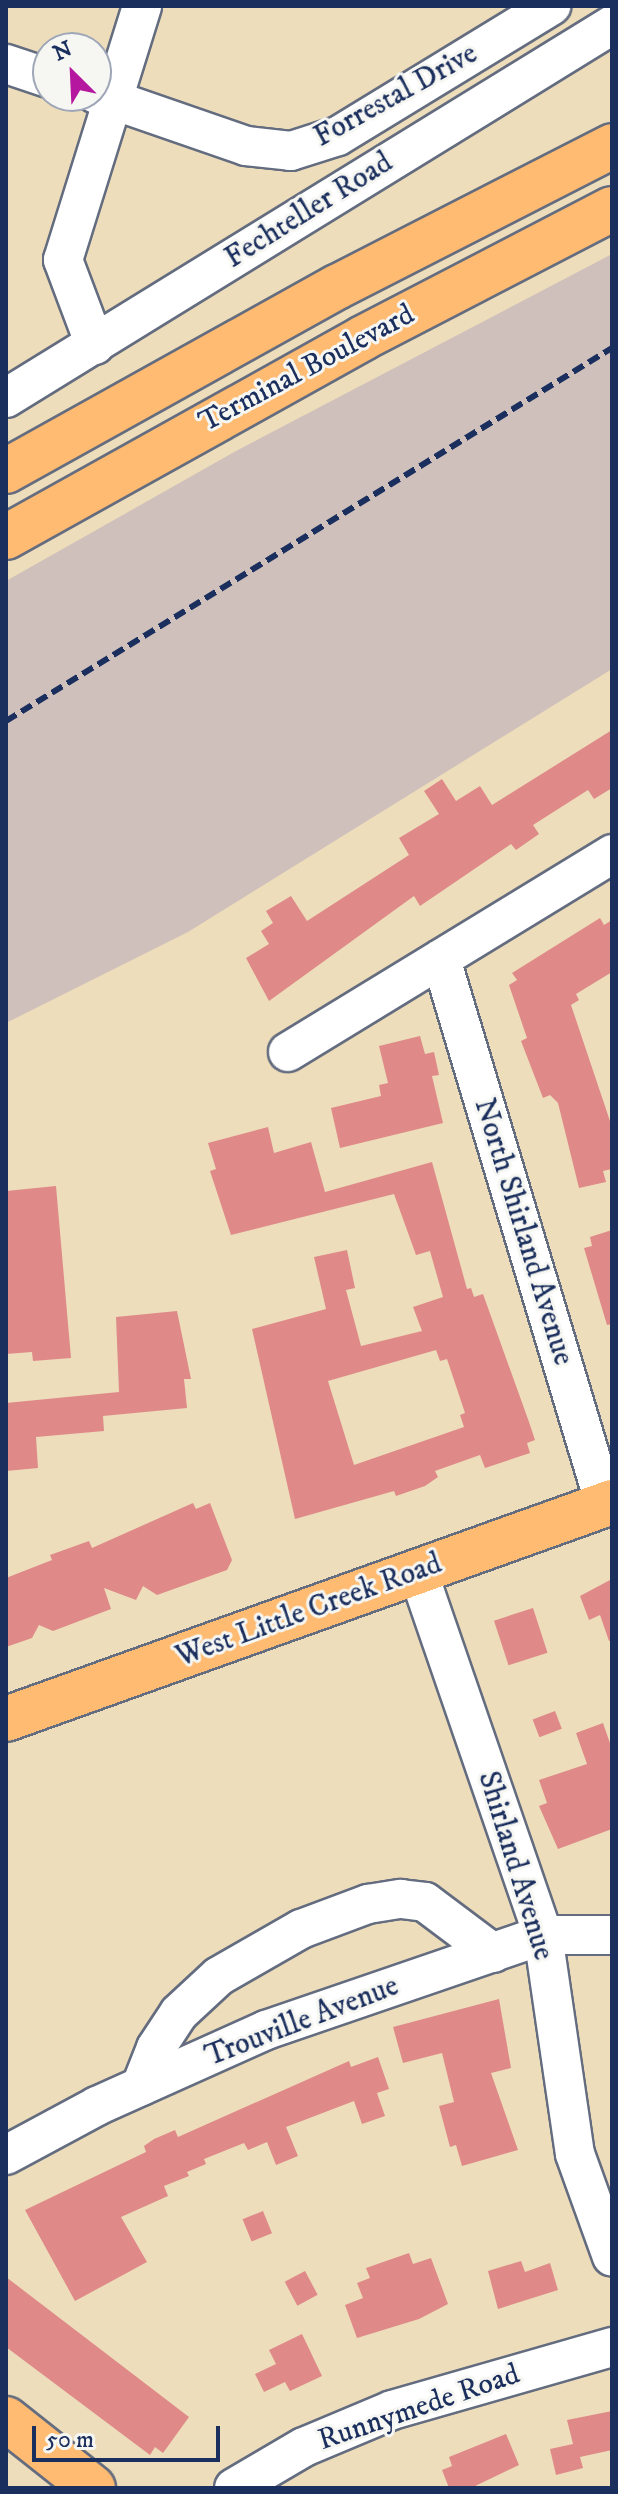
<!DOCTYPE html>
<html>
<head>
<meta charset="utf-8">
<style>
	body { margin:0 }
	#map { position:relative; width:618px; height:2494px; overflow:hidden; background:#edddbb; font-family:"IM FELL DW Pica",serif }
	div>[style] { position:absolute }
	.industrial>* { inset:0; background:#cfc0bb }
	.building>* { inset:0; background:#df8a88; transform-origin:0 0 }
	.roads { filter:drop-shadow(2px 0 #646c7f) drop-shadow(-2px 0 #646c7f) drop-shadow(0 2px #646c7f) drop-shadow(0 -2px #646c7f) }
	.minor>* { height:38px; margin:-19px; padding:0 19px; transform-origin:19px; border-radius:19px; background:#fff }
	.major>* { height:44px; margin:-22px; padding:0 22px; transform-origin:22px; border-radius:22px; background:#ffbb71 }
	.rail>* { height:6px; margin-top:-3px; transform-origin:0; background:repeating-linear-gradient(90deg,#1b2f5e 0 12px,transparent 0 18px) }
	span { translate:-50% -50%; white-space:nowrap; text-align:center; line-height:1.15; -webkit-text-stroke:6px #f6f6f2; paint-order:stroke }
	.street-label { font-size:30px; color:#1b2f5e }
	.frame { position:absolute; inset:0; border:8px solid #1b2f5e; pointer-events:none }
	.north { position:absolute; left:32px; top:32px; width:80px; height:80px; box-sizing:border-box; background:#f6f6f2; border:2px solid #9ea6b7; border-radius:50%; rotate:336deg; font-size:22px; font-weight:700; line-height:32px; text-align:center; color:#1b2f5e }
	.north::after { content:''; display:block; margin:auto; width:28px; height:36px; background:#b5179e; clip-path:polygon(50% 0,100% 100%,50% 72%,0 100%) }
	.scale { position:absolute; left:32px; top:2426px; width:188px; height:36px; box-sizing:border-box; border:4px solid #1b2f5e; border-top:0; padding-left:10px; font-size:24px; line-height:28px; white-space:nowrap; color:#1b2f5e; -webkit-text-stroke:6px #f6f6f2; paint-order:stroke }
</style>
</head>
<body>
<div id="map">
	<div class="industrial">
		<i style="clip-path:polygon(612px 254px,612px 669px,188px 932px,6px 1023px,6px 581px,236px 451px)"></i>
	</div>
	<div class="building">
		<i style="clip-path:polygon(612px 730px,612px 788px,594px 799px,588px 790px,533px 825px,539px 834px,516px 850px,511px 844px,420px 906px,414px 896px,269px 1001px,246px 958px,269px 944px,261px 931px,273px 923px,266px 911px,291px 896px,307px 921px,409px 855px,399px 838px,439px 814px,424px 791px,442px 779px,456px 801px,480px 786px,492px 805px)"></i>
		<i style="clip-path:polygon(600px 918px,604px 925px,612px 920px,612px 972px,576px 994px,579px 1000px,571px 1005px,612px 1127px,612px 1169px,603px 1171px,606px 1182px,579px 1188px,558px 1103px,550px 1095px,543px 1098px,521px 1041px,527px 1038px,509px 985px,517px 980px,512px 973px)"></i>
		<i style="clip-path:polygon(420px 1036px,425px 1054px,434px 1052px,439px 1075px,432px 1076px,443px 1123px,340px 1148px,331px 1108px,381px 1096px,379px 1085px,388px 1083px,379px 1046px)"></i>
		<i style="clip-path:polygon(evenodd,268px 1127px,274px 1153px,311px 1142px,325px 1192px,432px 1162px,467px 1289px,471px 1288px,474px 1297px,483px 1294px,529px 1422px,535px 1440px,527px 1443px,530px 1453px,485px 1468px,480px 1455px,435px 1471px,438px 1477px,425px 1486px,396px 1496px,394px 1491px,295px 1519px,252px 1329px,326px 1309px,314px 1257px,347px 1250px,355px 1288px,346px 1290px,361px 1346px,422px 1331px,413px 1307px,443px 1297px,430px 1251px,416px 1255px,394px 1194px,231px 1235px,210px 1171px,216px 1169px,208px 1143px,268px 1127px,436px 1350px,440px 1361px,447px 1359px,465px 1413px,460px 1415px,464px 1427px,354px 1465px,328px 1381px,436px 1350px)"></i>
		<i style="clip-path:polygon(56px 1186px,71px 1358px,33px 1361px,32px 1352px,6px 1354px,6px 1191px)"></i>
		<i style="clip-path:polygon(612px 1230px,612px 1324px,607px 1325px,584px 1248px,592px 1246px,590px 1237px)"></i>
		<i style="clip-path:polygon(177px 1311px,191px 1379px,184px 1379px,187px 1408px,103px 1416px,104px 1431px,36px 1437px,38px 1468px,6px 1471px,6px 1403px,119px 1392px,116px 1317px)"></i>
		<i style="clip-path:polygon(193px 1503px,196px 1509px,210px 1503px,232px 1560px,227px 1570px,157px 1595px,143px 1586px,136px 1600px,104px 1588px,111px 1609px,53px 1631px,39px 1625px,32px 1638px,6px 1647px,6px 1578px,52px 1560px,50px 1555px,89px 1541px,92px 1548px)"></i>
		<i style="clip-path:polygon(612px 1579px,612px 1640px,609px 1641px,600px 1615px,589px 1620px,580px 1596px)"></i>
		<i style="left:533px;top:1608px;width:47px;height:41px;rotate:72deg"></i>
		<i style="left:555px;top:1711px;width:19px;height:24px;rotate:69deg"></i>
		<i style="clip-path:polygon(603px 1723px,612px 1749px,612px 1829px,558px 1849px,539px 1806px,547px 1803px,539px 1780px,587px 1764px,576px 1733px)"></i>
		<i style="clip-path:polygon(499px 1999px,511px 2068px,491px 2073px,518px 2150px,462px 2166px,456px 2145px,450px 2147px,439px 2106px,454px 2102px,442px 2053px,403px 2063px,393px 2027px)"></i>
		<i style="clip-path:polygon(378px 2057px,389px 2089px,377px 2093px,385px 2116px,362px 2124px,354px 2101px,286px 2127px,298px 2156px,276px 2165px,267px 2142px,248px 2150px,244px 2143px,204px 2159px,206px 2164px,187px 2172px,189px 2176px,164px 2186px,168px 2196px,121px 2217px,147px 2262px,75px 2301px,25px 2210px,146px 2152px,144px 2146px,154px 2139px,175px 2130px,178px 2137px,349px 2061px,351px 2067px)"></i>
		<i style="left:263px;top:2211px;width:24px;height:22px;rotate:68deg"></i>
		<i style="clip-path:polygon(409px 2253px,413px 2264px,431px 2258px,448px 2304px,419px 2319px,357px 2338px,345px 2305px,363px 2298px,357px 2283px,370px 2278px,366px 2268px)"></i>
		<i style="clip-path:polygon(521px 2261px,525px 2272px,550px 2263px,558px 2290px,498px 2309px,488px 2271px)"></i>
		<i style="left:305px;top:2271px;width:27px;height:23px;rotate:62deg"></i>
		<i style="clip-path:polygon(6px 2277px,189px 2417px,163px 2453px,155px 2447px,150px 2455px,6px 2347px)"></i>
		<i style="clip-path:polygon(302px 2334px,322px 2376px,290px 2391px,285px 2382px,264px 2392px,255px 2374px,276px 2364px,269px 2350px)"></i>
		<i style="clip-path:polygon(612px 2411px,612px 2450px,580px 2457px,583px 2468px,556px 2475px,550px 2449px,573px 2444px,567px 2420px)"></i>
		<i style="clip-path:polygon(506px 2434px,519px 2465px,471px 2488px,449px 2488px,442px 2470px,452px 2466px,449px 2457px)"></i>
	</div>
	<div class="roads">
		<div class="minor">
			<i style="left:6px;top:64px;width:44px;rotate:18.4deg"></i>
			<i style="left:96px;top:94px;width:159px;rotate:19.1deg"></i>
			<i style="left:246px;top:146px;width:45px;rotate:6.3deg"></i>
			<i style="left:291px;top:151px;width:49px;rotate:-17.7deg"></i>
			<i style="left:338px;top:136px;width:250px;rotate:-31.4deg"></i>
			<i style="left:95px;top:345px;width:91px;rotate:-110.6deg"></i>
			<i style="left:63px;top:260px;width:266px;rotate:-72.7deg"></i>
			<i style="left:6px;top:398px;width:712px;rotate:-31.61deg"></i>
			<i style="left:441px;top:959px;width:570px;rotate:73.28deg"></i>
			<i style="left:288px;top:1052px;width:380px;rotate:-31.4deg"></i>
			<i style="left:418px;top:1572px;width:384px;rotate:71deg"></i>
			<i style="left:543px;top:1935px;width:221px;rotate:81.7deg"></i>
			<i style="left:575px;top:2154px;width:109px;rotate:70.2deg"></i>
			<i style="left:141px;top:2086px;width:41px;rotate:-68.5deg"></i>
			<i style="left:156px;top:2048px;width:42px;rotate:-56.7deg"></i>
			<i style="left:179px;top:2013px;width:54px;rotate:-42.8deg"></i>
			<i style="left:219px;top:1976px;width:95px;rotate:-29.8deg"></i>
			<i style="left:301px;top:1929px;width:72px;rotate:-20.5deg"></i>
			<i style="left:368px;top:1904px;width:33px;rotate:-9deg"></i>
			<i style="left:401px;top:1899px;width:24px;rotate:7deg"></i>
			<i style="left:425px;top:1902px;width:85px;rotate:36.9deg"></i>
			<i style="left:6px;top:2155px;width:103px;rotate:-28.3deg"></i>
			<i style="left:97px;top:2106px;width:185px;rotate:-24.2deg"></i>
			<i style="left:266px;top:2030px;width:293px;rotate:-18.9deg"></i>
			<i style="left:543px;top:1935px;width:69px"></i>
			<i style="left:234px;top:2488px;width:81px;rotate:-30.4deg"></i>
			<i style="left:304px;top:2447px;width:95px;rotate:-22.8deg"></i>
			<i style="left:392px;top:2410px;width:229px;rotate:-16deg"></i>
		</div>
		<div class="major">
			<i style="left:6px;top:471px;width:379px;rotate:-29.1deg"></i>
			<i style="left:337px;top:287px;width:309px;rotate:-27.1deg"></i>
			<i style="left:6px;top:537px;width:409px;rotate:-29.1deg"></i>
			<i style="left:363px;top:338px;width:280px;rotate:-27.4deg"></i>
			<i style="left:6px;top:1719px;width:644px;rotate:-19.7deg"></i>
			<i style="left:6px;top:2419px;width:111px;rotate:38.4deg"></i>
		</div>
	</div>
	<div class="rail">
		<i style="left:6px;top:721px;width:712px;rotate:-31.61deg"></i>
	</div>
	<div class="street-label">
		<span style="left:396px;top:96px;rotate:-29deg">Forrestal Drive</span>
		<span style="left:309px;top:211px;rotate:-32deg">Fechteller Road</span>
		<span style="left:307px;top:369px;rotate:-28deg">Terminal Boulevard</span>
		<span style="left:523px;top:1232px;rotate:73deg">North Shirland Avenue</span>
		<span style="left:309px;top:1611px;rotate:-20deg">West Little Creek Road</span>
		<span style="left:515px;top:1866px;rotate:73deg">Shirland Avenue</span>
		<span style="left:302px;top:2022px;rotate:-21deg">Trouville Avenue</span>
		<span style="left:419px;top:2408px;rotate:-19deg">Runnymede Road</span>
	</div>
	<div class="frame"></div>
	<div class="north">N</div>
	<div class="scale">50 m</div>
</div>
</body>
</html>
